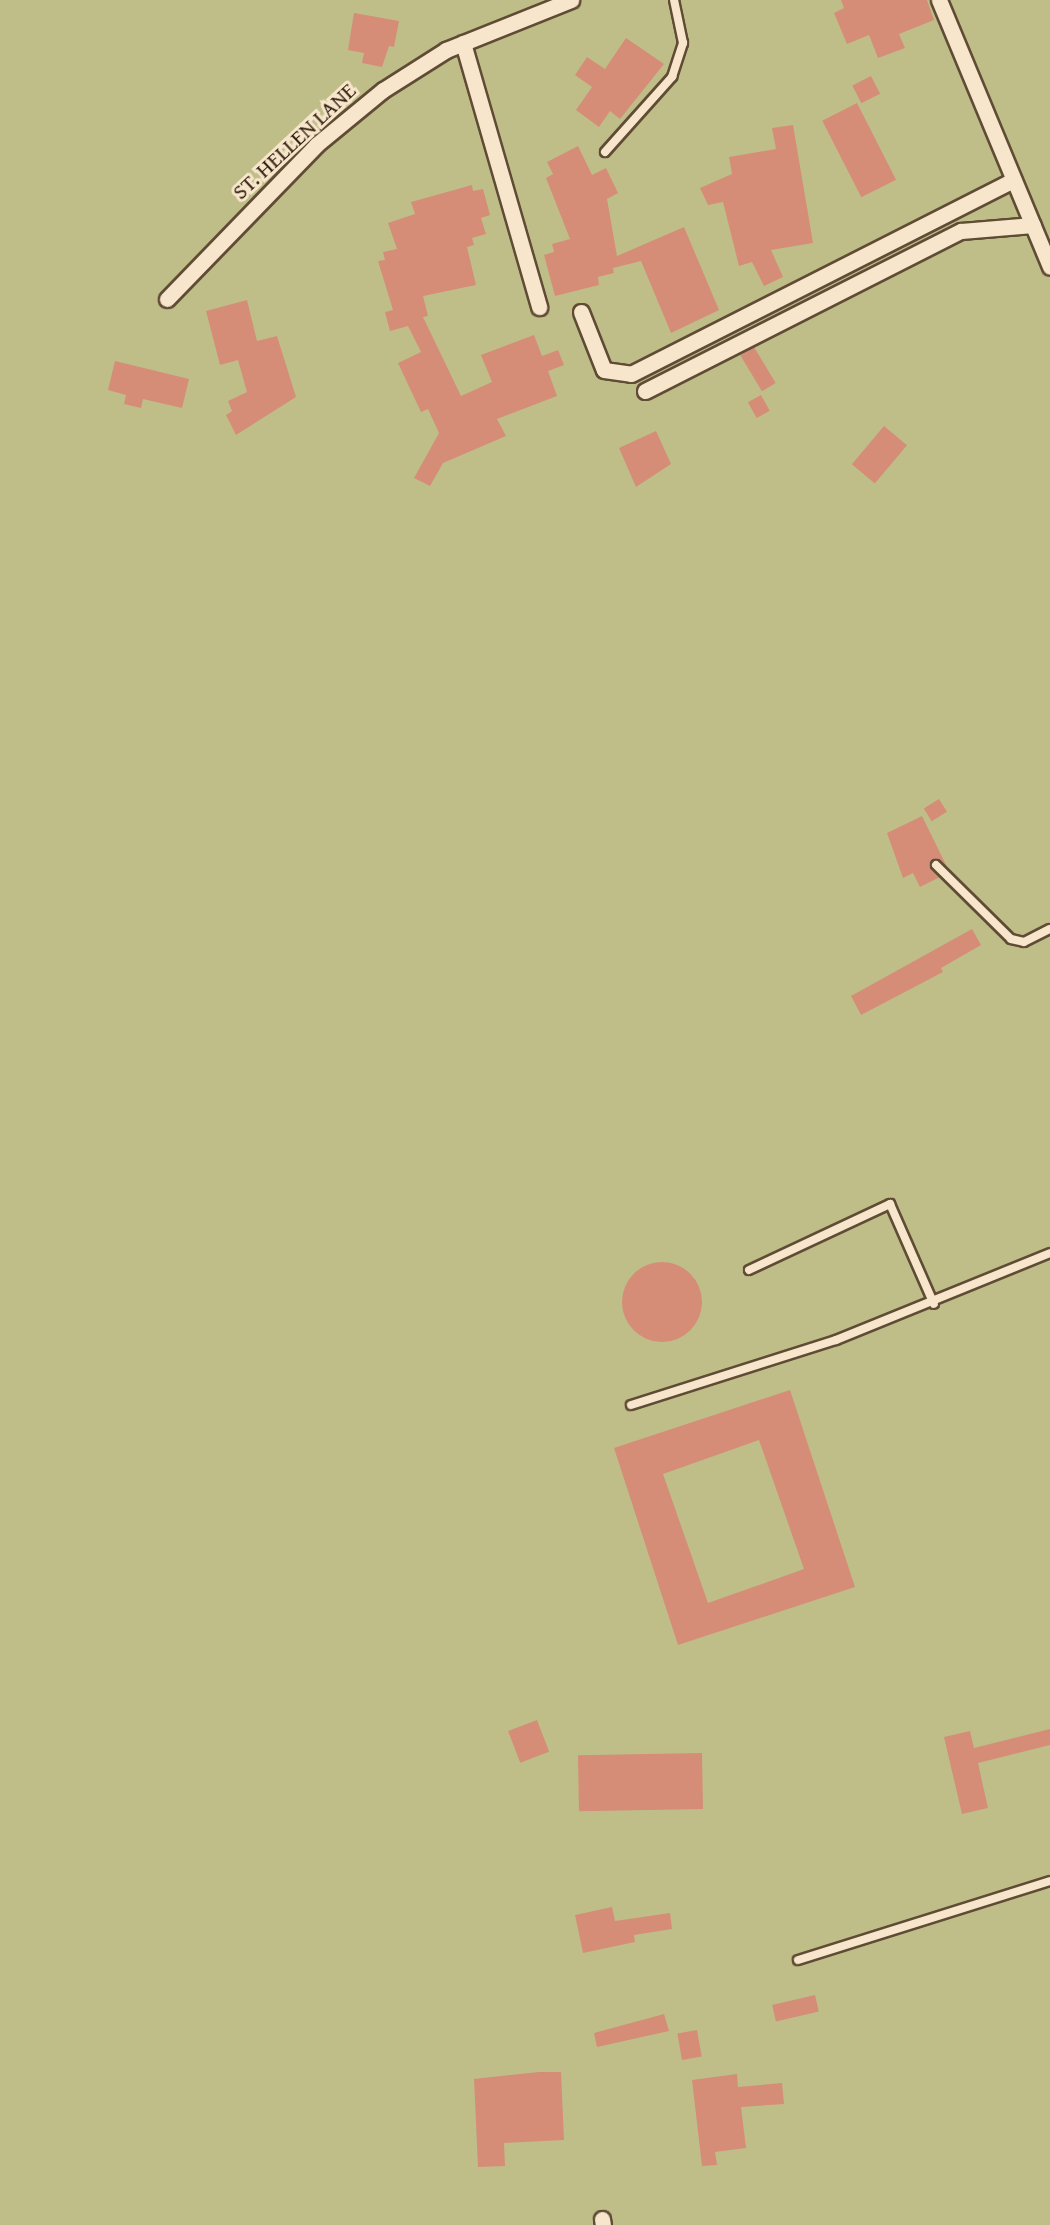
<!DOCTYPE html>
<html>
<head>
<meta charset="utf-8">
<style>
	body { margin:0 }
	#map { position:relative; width:1050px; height:2225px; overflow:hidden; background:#f5d8b0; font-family:"Gentium Book Plus",serif }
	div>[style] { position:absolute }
	.green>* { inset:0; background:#bfbe89; transform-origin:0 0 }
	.building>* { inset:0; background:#d58d78; transform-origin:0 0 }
	.round { border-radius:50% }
	.roads { filter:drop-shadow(2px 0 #604c35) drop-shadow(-2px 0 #604c35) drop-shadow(0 2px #604c35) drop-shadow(0 -2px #604c35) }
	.lane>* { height:8px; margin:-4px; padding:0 4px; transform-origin:4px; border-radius:4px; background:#f8e6cc }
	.street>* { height:15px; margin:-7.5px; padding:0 7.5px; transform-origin:7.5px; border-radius:7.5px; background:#f8e6cc }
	span { translate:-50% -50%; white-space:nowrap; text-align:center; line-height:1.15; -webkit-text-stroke:6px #f8e6cc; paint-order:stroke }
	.street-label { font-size:22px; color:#2e1e0c }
</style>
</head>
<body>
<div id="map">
	<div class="green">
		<i style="left:0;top:0;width:1050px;height:2225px"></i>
	</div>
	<div class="building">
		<i style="clip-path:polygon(841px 0,927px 0,934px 20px,899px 34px,905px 48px,878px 58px,869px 35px,847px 44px,834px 13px,844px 8px)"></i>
		<i style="clip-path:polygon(354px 13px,399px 21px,394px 47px,389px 46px,382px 67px,362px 63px,364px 53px,348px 50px)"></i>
		<i style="clip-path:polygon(626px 38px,664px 64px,620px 119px,610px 111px,599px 127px,576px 110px,592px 87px,575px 75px,587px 57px,605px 69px)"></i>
		<i style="left:871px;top:76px;width:20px;height:21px;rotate:63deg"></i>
		<i style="left:857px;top:103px;width:86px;height:39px;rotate:63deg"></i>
		<i style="clip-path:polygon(793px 125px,813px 243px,771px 250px,783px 277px,764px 286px,752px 262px,739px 266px,723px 202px,708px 205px,700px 188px,732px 174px,729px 157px,776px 149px,772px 128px)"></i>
		<i style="clip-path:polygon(578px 146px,592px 175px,606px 168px,618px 193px,607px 199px,617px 256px,684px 227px,719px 310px,671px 333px,641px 261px,613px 268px,614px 273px,598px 277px,599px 285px,555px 296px,544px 255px,554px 252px,552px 244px,570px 239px,546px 178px,553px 174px,547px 162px)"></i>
		<i style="clip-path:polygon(472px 185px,473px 191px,483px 189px,490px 215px,481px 218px,486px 234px,472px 238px,474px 245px,467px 247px,476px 285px,423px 296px,428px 316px,423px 317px,461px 396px,492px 382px,481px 355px,534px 335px,542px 356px,558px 350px,564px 365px,548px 371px,557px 396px,497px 419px,506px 436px,443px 463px,430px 486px,414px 478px,439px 433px,428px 409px,421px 412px,398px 363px,421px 352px,408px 326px,390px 331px,385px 312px,393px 310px,378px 261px,385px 260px,383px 252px,397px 249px,388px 223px,415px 214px,411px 202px)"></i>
		<i style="clip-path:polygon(247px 300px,257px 341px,277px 336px,296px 397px,236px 435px,226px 415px,232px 411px,228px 401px,247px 392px,238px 360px,220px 365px,206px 311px)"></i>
		<i style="left:754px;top:347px;width:42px;height:16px;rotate:59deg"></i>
		<i style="clip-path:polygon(115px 361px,189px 379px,182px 408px,143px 399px,141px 408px,124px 404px,126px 395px,108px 390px)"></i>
		<i style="left:761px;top:395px;width:18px;height:15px;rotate:61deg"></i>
		<i style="left:884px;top:426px;width:30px;height:50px;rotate:40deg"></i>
		<i style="clip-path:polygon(656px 431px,671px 464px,636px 487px,619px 448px)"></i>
		<i style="left:939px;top:799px;width:15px;height:18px;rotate:58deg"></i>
		<i style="clip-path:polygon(922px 816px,947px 867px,932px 860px,930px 867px,940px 877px,920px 887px,913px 873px,903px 878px,887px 833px)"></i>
		<i style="clip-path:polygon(972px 929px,981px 945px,941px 968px,943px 972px,861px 1015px,851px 996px)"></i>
		<i class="round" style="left:622px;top:1262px;width:80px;height:80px"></i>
		<i style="clip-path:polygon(evenodd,790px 1390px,855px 1587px,678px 1645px,614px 1448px,790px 1390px,759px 1440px,804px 1569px,708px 1603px,663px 1474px,759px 1440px)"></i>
		<i style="left:537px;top:1720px;width:34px;height:31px;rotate:69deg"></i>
		<i style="clip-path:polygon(1050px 1729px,1050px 1745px,978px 1763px,988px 1808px,962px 1814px,944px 1737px,970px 1731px,974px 1748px)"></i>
		<i style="left:702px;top:1753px;width:56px;height:124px;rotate:89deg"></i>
		<i style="clip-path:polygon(612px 1907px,615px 1921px,670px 1913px,672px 1929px,634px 1935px,635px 1942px,583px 1953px,575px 1915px)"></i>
		<i style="left:815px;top:1995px;width:17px;height:44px;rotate:77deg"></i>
		<i style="clip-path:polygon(664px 2014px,669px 2031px,597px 2047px,594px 2033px)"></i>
		<i style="left:697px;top:2030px;width:27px;height:20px;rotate:80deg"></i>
		<i style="clip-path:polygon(539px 2072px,561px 2072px,564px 2140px,504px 2143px,505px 2166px,478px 2167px,474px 2079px)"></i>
		<i style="clip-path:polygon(737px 2074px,738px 2087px,782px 2083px,784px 2104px,741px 2107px,746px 2148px,715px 2152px,717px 2165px,702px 2166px,692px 2080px)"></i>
	</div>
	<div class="roads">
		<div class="lane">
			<i style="left:605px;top:152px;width:101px;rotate:-48.2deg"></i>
			<i style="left:672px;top:77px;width:36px;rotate:-72deg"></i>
			<i style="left:683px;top:43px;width:44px;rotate:-101.8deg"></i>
			<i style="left:936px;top:865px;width:105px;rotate:44.6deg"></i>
			<i style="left:1011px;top:939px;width:13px;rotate:13deg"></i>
			<i style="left:1024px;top:942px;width:29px;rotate:-27deg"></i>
			<i style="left:749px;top:1270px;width:156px;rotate:-25.1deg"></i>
			<i style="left:890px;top:1204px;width:109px;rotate:66.3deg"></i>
			<i style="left:631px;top:1405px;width:215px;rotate:-17.6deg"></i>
			<i style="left:836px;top:1340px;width:231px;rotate:-22.1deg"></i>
			<i style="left:798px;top:1960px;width:264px;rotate:-17.4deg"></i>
		</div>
		<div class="street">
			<i style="left:939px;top:0;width:289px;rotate:67.4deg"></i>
			<i style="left:463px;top:43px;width:275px;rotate:73.9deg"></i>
			<i style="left:167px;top:299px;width:214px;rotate:-45.9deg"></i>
			<i style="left:316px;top:145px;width:87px;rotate:-39.4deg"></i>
			<i style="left:383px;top:90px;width:75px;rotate:-32.4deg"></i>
			<i style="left:446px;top:50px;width:135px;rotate:-21.8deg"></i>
			<i style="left:581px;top:312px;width:62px;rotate:68.4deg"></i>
			<i style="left:604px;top:370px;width:27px;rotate:8deg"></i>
			<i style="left:631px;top:374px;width:429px;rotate:-26.9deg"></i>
			<i style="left:645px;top:391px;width:354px;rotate:-26.9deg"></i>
			<i style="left:961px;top:231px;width:72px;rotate:-4.8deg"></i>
			<i style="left:602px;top:2219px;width:6px;rotate:81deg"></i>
		</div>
	</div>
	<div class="street-label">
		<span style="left:294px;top:141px;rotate:-43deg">ST. HELLEN LANE</span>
	</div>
</div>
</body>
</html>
